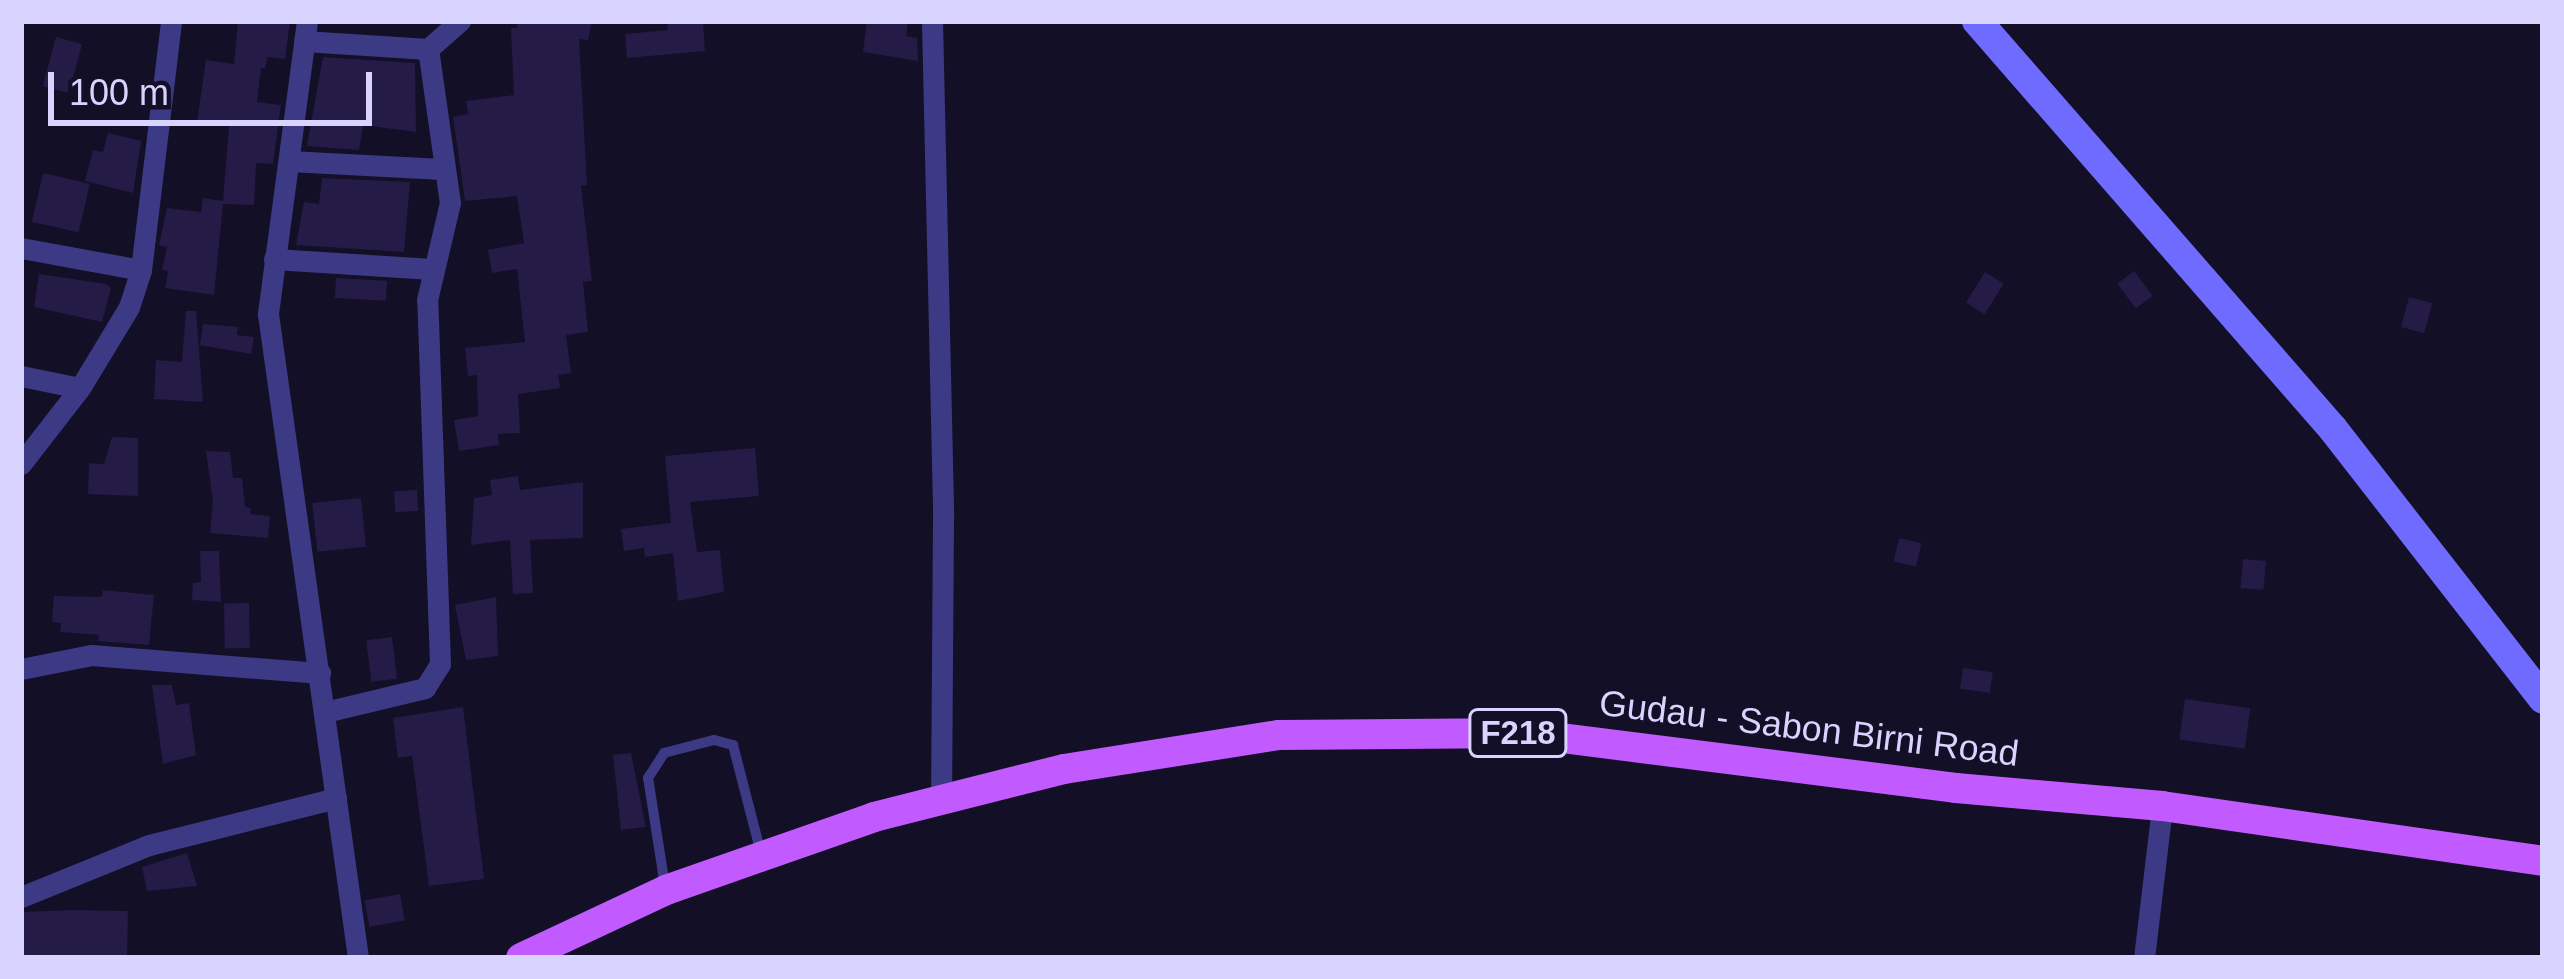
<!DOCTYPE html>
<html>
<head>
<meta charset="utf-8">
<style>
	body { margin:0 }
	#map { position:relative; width:2564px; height:979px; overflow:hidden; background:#130f26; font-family:Helvetica,sans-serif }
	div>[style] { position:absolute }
	.building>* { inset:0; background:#241b47; transform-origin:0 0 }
	.lane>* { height:10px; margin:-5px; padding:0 5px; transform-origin:5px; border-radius:5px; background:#3d3a85 }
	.street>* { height:21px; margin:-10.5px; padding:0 10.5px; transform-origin:10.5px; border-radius:10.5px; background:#3d3a85 }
	.secondary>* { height:30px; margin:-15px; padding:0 15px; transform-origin:15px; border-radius:15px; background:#6f6bff }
	.primary>* { height:30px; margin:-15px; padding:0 15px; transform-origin:15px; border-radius:15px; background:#c25bff }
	span { translate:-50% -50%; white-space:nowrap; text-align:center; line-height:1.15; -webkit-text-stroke:9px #130f26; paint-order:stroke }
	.shield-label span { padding:3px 9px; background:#130f26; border:3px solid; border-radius:9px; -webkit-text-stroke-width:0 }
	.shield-label { font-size:33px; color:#d9d4ff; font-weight:700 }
	.street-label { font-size:36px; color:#d9d4ff }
	.frame { position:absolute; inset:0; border:24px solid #d9d4ff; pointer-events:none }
	.scale { position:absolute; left:48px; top:72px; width:324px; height:54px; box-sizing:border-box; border:6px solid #d9d4ff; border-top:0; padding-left:15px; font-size:36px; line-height:42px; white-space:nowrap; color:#d9d4ff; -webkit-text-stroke:9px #130f26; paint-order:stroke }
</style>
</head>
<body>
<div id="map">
	<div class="building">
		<i style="clip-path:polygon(238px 21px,290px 21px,285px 59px,267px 57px,265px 69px,261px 68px,257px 102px,281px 105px,273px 164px,256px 163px,254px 205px,223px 204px,214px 295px,165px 288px,168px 271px,162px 270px,167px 247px,159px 245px,167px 208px,201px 212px,203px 198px,223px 201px,229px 126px,197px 122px,206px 60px,234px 64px)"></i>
		<i style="clip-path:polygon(517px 21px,592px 21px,588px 40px,579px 39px,587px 185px,581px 186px,592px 281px,583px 282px,588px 332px,566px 335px,571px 373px,558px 375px,560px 388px,518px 394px,520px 433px,498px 434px,499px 445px,459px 451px,454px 420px,478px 416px,477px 375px,468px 376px,465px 348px,525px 342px,517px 269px,492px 273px,488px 250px,524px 243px,517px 196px,465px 201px,453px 117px,468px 114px,466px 101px,514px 95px,511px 28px,517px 28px)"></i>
		<i style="clip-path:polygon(667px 21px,703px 21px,705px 51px,627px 58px,625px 34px,668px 30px)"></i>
		<i style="clip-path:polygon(867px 21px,908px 21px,906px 36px,917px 38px,918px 61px,863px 52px)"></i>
		<i style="left:56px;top:37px;width:27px;height:51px;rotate:15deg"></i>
		<i style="clip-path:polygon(323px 57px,415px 63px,416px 132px,363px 125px,359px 150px,307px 146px)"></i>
		<i style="clip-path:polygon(108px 133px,141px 141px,133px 193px,85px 181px,93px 150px,103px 152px)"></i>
		<i style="left:43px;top:173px;width:48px;height:50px;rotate:13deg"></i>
		<i style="clip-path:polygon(322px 178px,410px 182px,404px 252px,296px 245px,304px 202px,319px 204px)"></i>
		<i style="left:2134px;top:271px;width:31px;height:21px;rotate:53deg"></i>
		<i style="left:1985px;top:272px;width:22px;height:36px;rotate:32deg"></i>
		<i style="clip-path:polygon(39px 274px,106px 284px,111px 288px,102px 322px,34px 307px)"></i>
		<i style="left:336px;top:278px;width:51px;height:20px;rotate:3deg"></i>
		<i style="left:2409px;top:297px;width:24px;height:31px;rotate:15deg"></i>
		<i style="clip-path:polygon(186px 311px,196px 311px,203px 402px,154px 399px,156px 360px,182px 362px)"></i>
		<i style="clip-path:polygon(203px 324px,238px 327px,237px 335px,254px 337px,251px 354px,200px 345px)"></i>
		<i style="clip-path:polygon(112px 437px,138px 438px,138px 496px,88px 494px,89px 463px,104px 464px)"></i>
		<i style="clip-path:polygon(755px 448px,759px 496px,690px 502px,697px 552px,720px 550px,724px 592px,678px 601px,673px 553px,645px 557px,644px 548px,624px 551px,621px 529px,671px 523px,665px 456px)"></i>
		<i style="clip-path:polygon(206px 451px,230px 452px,233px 478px,242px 478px,245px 507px,251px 508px,250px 514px,270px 516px,268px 538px,210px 533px,213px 502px)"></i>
		<i style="clip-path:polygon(518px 476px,520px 490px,583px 482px,583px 538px,530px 540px,533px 593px,513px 594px,510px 540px,471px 545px,474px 498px,492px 495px,490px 480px)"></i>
		<i style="left:417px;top:490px;width:21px;height:23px;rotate:87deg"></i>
		<i style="left:361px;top:498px;width:49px;height:49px;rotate:84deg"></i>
		<i style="left:1899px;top:538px;width:23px;height:24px;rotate:13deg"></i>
		<i style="clip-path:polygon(200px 551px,219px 551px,221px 602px,192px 600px,193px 583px,201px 582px)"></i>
		<i style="left:2243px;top:559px;width:23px;height:29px;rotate:5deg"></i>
		<i style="clip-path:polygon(103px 590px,154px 595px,149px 645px,98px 641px,99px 635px,60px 632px,61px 623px,52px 622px,54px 596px,102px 597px)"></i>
		<i style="clip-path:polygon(496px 597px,498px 656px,466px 660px,455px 605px)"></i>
		<i style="left:249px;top:603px;width:45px;height:25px;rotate:89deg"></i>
		<i style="left:392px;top:637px;width:42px;height:26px;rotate:83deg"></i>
		<i style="left:1963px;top:668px;width:30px;height:21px;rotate:8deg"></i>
		<i style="clip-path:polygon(152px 685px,172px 685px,176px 705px,189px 703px,196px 755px,163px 764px)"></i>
		<i style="left:2185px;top:699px;width:66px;height:41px;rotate:8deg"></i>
		<i style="clip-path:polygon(463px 707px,484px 879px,429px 886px,412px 756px,398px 758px,393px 718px)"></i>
		<i style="clip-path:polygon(631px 753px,646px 827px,621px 830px,613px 755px)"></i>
		<i style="clip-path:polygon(187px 853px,197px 886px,147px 891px,142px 867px)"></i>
		<i style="left:400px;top:894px;width:27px;height:36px;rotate:80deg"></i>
		<i style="clip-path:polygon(73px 910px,128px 911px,127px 958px,22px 958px,23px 912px)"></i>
	</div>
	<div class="lane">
		<i style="left:665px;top:886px;width:109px;rotate:-98.9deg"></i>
		<i style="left:648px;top:778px;width:30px;rotate:-57deg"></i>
		<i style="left:664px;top:753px;width:52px;rotate:-14.6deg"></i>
		<i style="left:714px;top:740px;width:20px;rotate:15deg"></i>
		<i style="left:733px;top:745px;width:112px;rotate:75.5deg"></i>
	</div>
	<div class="street">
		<i style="left:307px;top:21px;width:296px;rotate:97.6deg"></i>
		<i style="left:268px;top:314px;width:650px;rotate:82.04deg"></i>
		<i style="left:932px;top:21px;width:497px;rotate:88.7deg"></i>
		<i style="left:943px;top:518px;width:283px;rotate:90.4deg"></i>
		<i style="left:304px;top:41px;width:124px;rotate:3.7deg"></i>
		<i style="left:428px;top:49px;width:43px;rotate:-41.2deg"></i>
		<i style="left:289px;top:161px;width:153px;rotate:3deg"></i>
		<i style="left:21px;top:248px;width:122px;rotate:10.4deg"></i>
		<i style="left:274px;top:259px;width:158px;rotate:3.6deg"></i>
		<i style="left:21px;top:376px;width:60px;rotate:11.5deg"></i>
		<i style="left:21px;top:464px;width:96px;rotate:-52.2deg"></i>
		<i style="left:80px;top:388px;width:95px;rotate:-58.8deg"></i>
		<i style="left:129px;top:307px;width:39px;rotate:-72deg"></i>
		<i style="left:141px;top:270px;width:251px;rotate:-83.1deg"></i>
		<i style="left:21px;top:669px;width:71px;rotate:-11.3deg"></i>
		<i style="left:91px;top:655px;width:230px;rotate:4.5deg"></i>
		<i style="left:325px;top:712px;width:103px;rotate:-13.5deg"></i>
		<i style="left:425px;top:688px;width:28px;rotate:-58deg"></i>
		<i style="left:440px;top:664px;width:364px;rotate:-92deg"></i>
		<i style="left:427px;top:300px;width:100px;rotate:-76.7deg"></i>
		<i style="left:450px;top:203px;width:156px;rotate:-98.1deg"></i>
		<i style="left:21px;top:897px;width:138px;rotate:-22.1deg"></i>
		<i style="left:149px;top:845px;width:193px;rotate:-14.1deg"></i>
		<i style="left:2144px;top:958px;width:153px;rotate:-83.2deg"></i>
	</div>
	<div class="secondary">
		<i style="left:1977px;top:21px;width:541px;rotate:48.89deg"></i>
		<i style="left:2333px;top:429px;width:342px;rotate:52.1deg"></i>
	</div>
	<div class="primary">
		<i style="left:521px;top:958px;width:160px;rotate:-25.1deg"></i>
		<i style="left:666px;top:890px;width:220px;rotate:-19.3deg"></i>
		<i style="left:874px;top:817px;width:196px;rotate:-14.2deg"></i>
		<i style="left:1064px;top:769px;width:218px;rotate:-9deg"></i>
		<i style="left:1279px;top:735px;width:243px;rotate:-0.5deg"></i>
		<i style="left:1522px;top:733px;width:437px;rotate:7.2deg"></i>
		<i style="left:1956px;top:788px;width:207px;rotate:5deg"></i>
		<i style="left:2162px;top:806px;width:385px;rotate:8.2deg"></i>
	</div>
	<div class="shield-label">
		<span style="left:1518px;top:733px">F218</span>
	</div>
	<div class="street-label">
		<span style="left:1809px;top:728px;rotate:7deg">Gudau - Sabon Birni Road</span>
	</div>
	<div class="frame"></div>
	<div class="scale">100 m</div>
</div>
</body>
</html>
